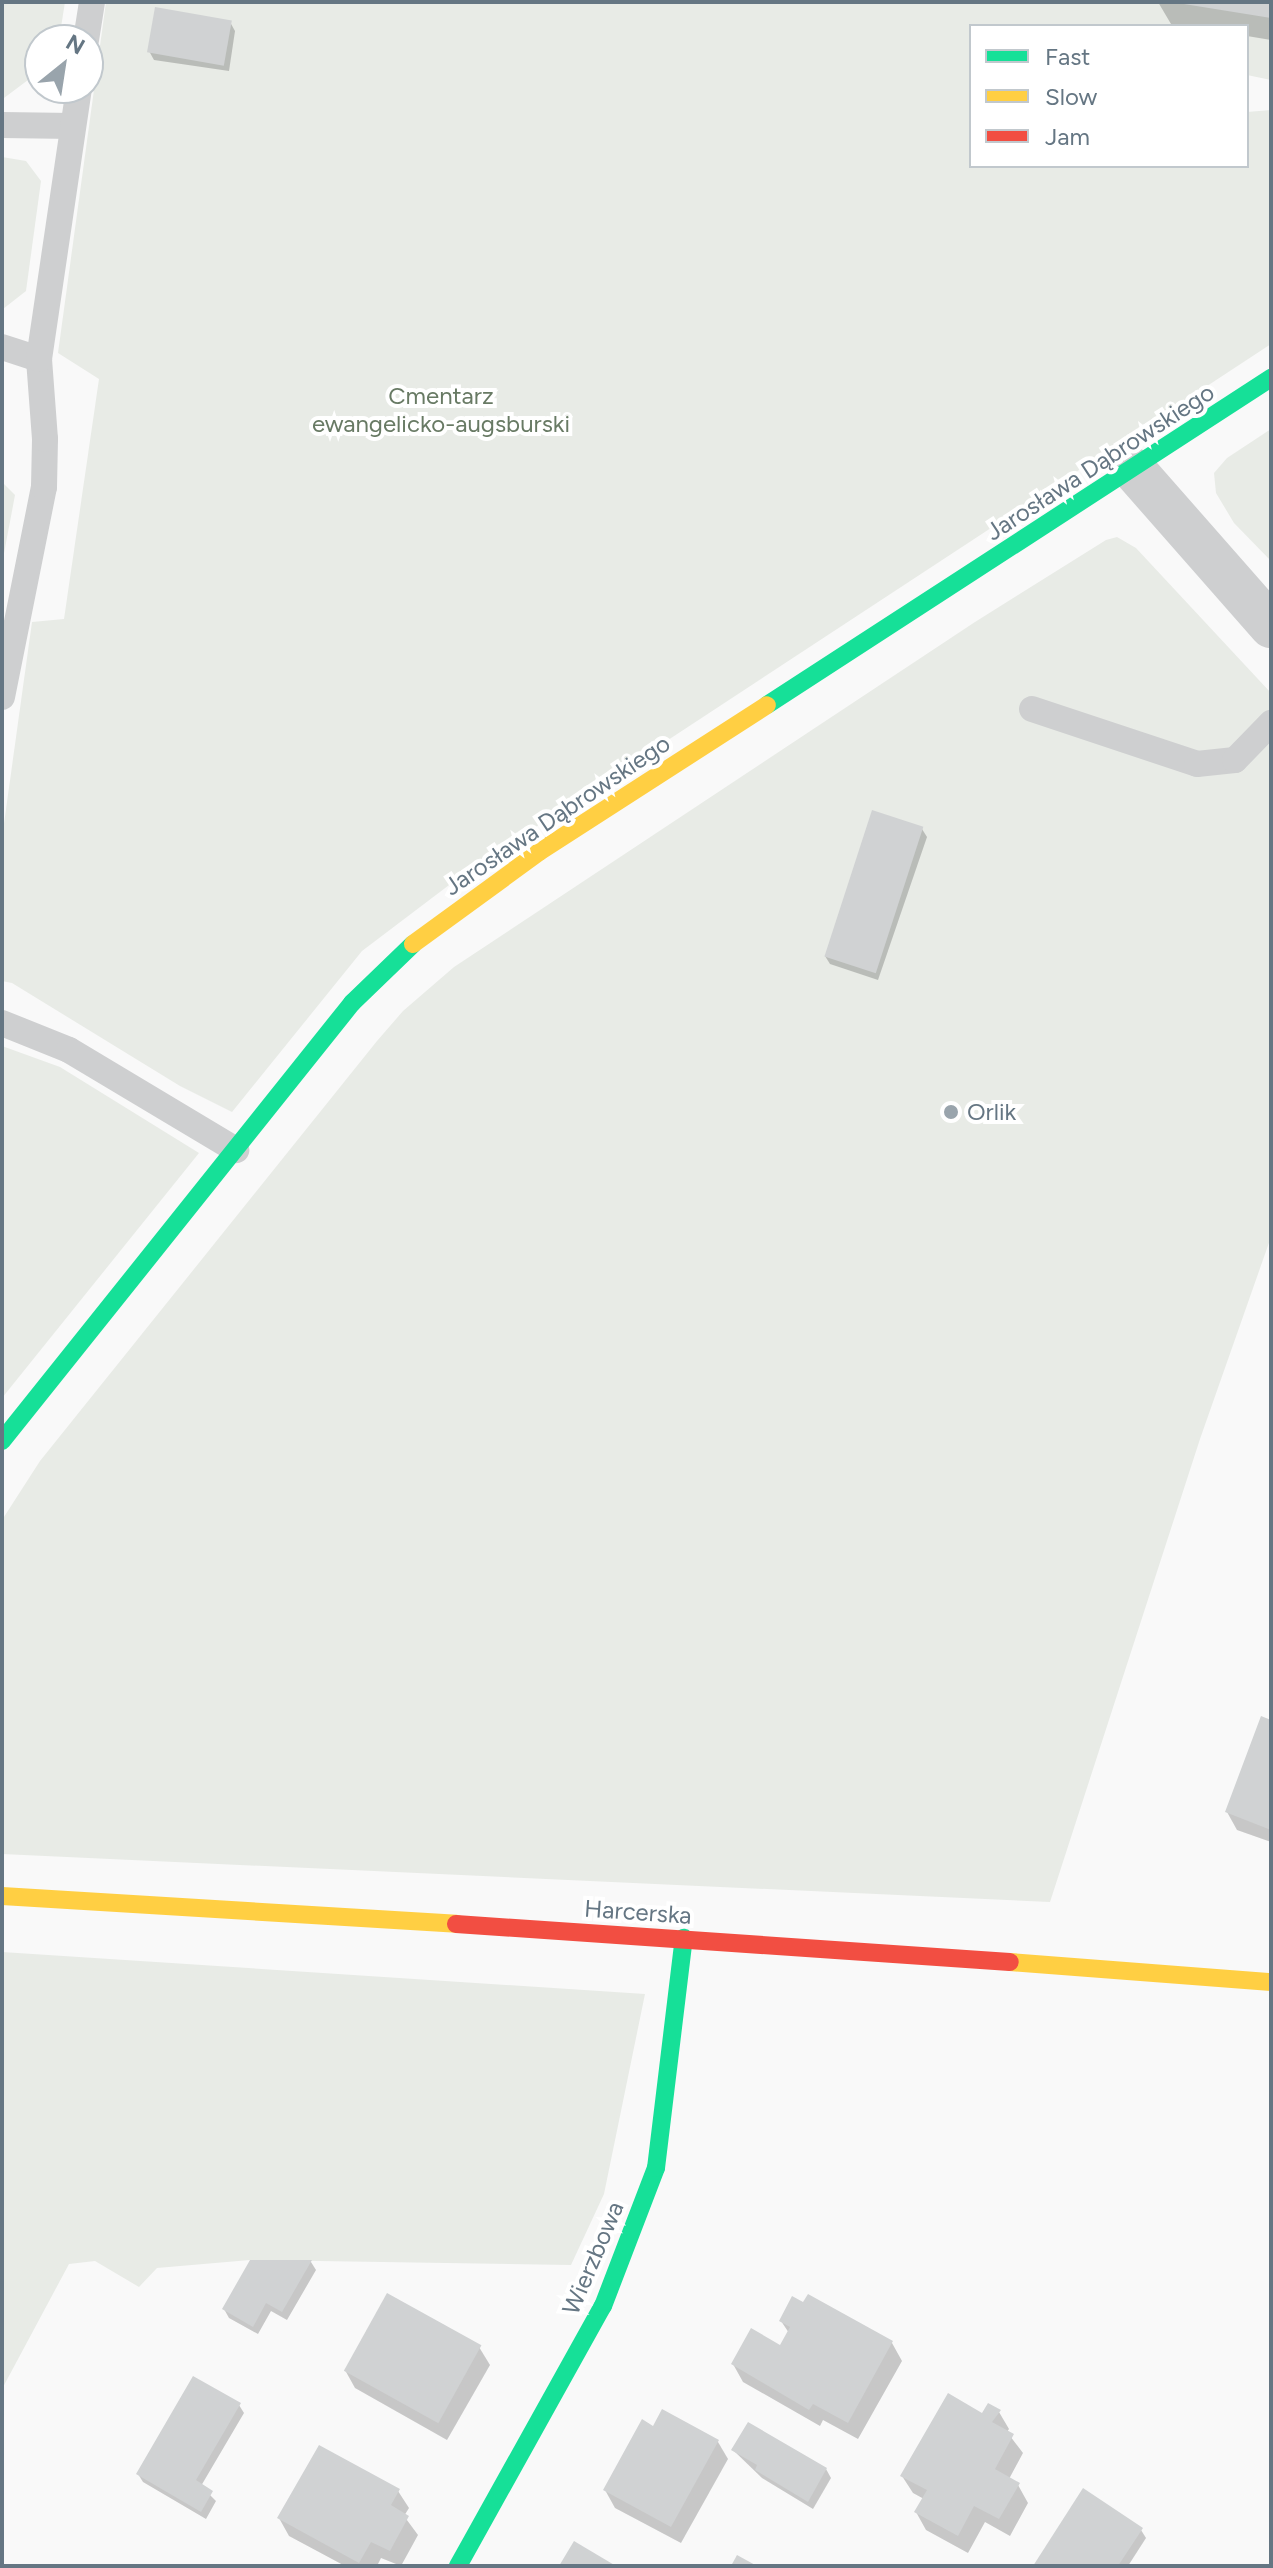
<!DOCTYPE html>
<html>
<head>
<meta charset="utf-8">
<style>
	body { margin:0 }
	#map { position:relative; width:1273px; height:2568px; overflow:hidden; background:#f9f9f9; font-family:Figtree,sans-serif }
	div>[style] { position:absolute }
	.green>* { inset:0; background:#e8ebe6 }
	.shadow>* { inset:0; background:#0003 }
	.building>* { inset:0; background:#d0d2d3; transform-origin:0 0 }
	.lane>* { height:26px; margin:-13px; padding:0 13px; transform-origin:13px; border-radius:13px; background:#cecfd0 }
	.street>* { height:44px; margin:-22px; padding:0 22px; transform-origin:22px; border-radius:22px; background:#cecfd0 }
	.fast>* { height:18px; margin:-9px; padding:0 9px; transform-origin:9px; border-radius:9px; background:#16e098 }
	.slow>* { height:18px; margin:-9px; padding:0 9px; transform-origin:9px; border-radius:9px; background:#ffcf43 }
	.jam>* { height:18px; margin:-9px; padding:0 9px; transform-origin:9px; border-radius:9px; background:#f24e42 }
	.dots>* { width:22px; height:22px; translate:-50% -50%; box-sizing:border-box; border:4px solid #fff; border-radius:50% }
	span { translate:-50% -50%; white-space:nowrap; text-align:center; line-height:1.15; -webkit-text-stroke:8px #fff; paint-order:stroke }
	.park-label { font-size:24px; color:#687a64 }
	.street-label { font-size:24px; color:#657683 }
	.poi-label { font-size:24px; color:#657683 }
	.left { translate:0 -50%; text-align:left }
	.frame { position:absolute; inset:0; border:4px solid #657683; pointer-events:none }
	.legend { position:absolute; left:969px; top:24px; width:280px; height:144px; box-sizing:border-box; background:#fff; border:2px solid #c1c8cd; margin:0; padding:10px 14px; list-style:none; font-size:24px; color:#657683 }
	.legend li { display:flex; align-items:center; gap:16px; height:40px }
	.legend b { width:40px; border:2px solid #c1c8cd }
	.north { position:absolute; left:24px; top:24px; width:80px; height:80px; box-sizing:border-box; background:#fff; border:2px solid #c1c8cd; border-radius:50%; rotate:30deg; font-size:22px; font-weight:700; line-height:32px; text-align:center; color:#657683 }
	.north::after { content:''; display:block; margin:auto; width:28px; height:36px; background:#99a4ac; clip-path:polygon(50% 0,100% 100%,50% 72%,0 100%) }
</style>
</head>
<body>
<div id="map">
	<div class="green">
		<i style="clip-path:polygon(2px 2px,65px 2px,59px 40px,40px 40px,40px 71px,4px 98px)"></i>
		<i style="clip-path:polygon(106px 2px,1271px 2px,1271px 80px,1247px 75px,1247px 26px,971px 26px,971px 166px,1247px 166px,1247px 112px,1271px 110px,1271px 344px,461px 876px,362px 951px,232px 1112px,180px 1086px,12px 983px,2px 981px,2px 838px,32px 622px,64px 619px,99px 379px,58px 353px)"></i>
		<i style="clip-path:polygon(2px 157px,26px 161px,41px 181px,26px 291px,3px 309px)"></i>
		<i style="clip-path:polygon(1271px 429px,1271px 561px,1234px 523px,1216px 493px,1214px 473px,1227px 458px)"></i>
		<i style="clip-path:polygon(2px 482px,15px 495px,2px 564px)"></i>
		<i style="clip-path:polygon(1117px 537px,1136px 548px,1271px 693px,1271px 1237px,1200px 1439px,1050px 1902px,2px 1854px,2px 1520px,40px 1461px,377px 1041px,403px 1011px,454px 967px,975px 622px,1106px 540px)"></i>
		<i style="clip-path:polygon(2px 1046px,60px 1067px,199px 1153px,2px 1398px)"></i>
		<i style="clip-path:polygon(2px 1952px,645px 1994px,604px 2194px,571px 2265px,250px 2260px,157px 2268px,139px 2287px,95px 2261px,69px 2264px,2px 2389px)"></i>
	</div>
	<div class="shadow">
		<i style="clip-path:polygon(1158px 2px,1271px 2px,1271px 40px,1247px 36px,1247px 26px,1171px 24px)"></i>
		<i style="clip-path:polygon(230px 22px,235px 31px,229px 71px,154px 60px,149px 51px)"></i>
		<i style="clip-path:polygon(922px 829px,927px 837px,878px 980px,830px 964px,825px 956px)"></i>
		<i style="clip-path:polygon(1271px 1722px,1271px 1842px,1237px 1830px,1227px 1812px)"></i>
		<i style="clip-path:polygon(251px 2262px,311px 2262px,316px 2270px,287px 2320px,271px 2311px,258px 2334px,229px 2318px,224px 2309px)"></i>
		<i style="clip-path:polygon(781px 2321px,892px 2343px,902px 2361px,858px 2439px,823px 2420px,820px 2426px,743px 2382px,733px 2364px,781px 2348px,789px 2333px)"></i>
		<i style="clip-path:polygon(479px 2347px,490px 2365px,447px 2440px,355px 2388px,345px 2370px)"></i>
		<i style="clip-path:polygon(239px 2405px,244px 2413px,201px 2486px,216px 2501px,206px 2519px,143px 2482px,138px 2474px)"></i>
		<i style="clip-path:polygon(999px 2412px,1009px 2429px,1007px 2432px,1023px 2453px,1009px 2479px,1018px 2485px,1028px 2503px,1010px 2536px,985px 2522px,968px 2553px,926px 2530px,916px 2512px,924px 2499px,913px 2493px,902px 2476px,982px 2416px)"></i>
		<i style="clip-path:polygon(653px 2428px,718px 2442px,728px 2459px,681px 2543px,615px 2508px,605px 2490px)"></i>
		<i style="clip-path:polygon(733px 2450px,826px 2469px,831px 2478px,813px 2509px,762px 2478px)"></i>
		<i style="clip-path:polygon(398px 2491px,409px 2508px,404px 2516px,418px 2535px,401px 2566px,381px 2558px,377px 2566px,345px 2566px,289px 2536px,279px 2518px)"></i>
		<i style="clip-path:polygon(1141px 2530px,1146px 2538px,1128px 2566px,1035px 2566px)"></i>
	</div>
	<div class="building">
		<i style="clip-path:polygon(1184px 2px,1271px 2px,1271px 18px,1184px 4px)"></i>
		<i style="left:155px;top:7px;width:78px;height:46px;rotate:10deg"></i>
		<i style="left:872px;top:810px;width:54px;height:154px;rotate:18deg"></i>
		<i style="clip-path:polygon(1261px 1716px,1271px 1720px,1271px 1830px,1225px 1812px)"></i>
		<i style="clip-path:polygon(250px 2260px,312px 2260px,282px 2312px,266px 2303px,253px 2327px,222px 2309px)"></i>
		<i style="left:387px;top:2293px;width:108px;height:89px;rotate:29deg"></i>
		<i style="clip-path:polygon(808px 2294px,893px 2341px,848px 2423px,813px 2404px,809px 2410px,731px 2364px,751px 2328px,780px 2345px,790px 2327px,779px 2321px,792px 2296px,803px 2302px)"></i>
		<i style="clip-path:polygon(193px 2376px,241px 2403px,196px 2480px,213px 2491px,201px 2512px,136px 2474px)"></i>
		<i style="clip-path:polygon(948px 2393px,982px 2413px,988px 2403px,1001px 2410px,992px 2422px,1014px 2434px,995px 2469px,1020px 2483px,999px 2519px,974px 2506px,958px 2536px,914px 2512px,927px 2490px,900px 2476px)"></i>
		<i style="clip-path:polygon(662px 2409px,719px 2440px,671px 2527px,603px 2490px,642px 2419px,653px 2426px)"></i>
		<i style="clip-path:polygon(748px 2422px,827px 2468px,808px 2502px,755px 2470px,757px 2465px,731px 2450px)"></i>
		<i style="clip-path:polygon(319px 2445px,400px 2489px,391px 2505px,409px 2516px,390px 2551px,371px 2542px,359px 2563px,277px 2518px)"></i>
		<i style="clip-path:polygon(1083px 2488px,1143px 2528px,1118px 2566px,1033px 2566px)"></i>
		<i style="clip-path:polygon(574px 2541px,616px 2566px,559px 2566px)"></i>
		<i style="clip-path:polygon(737px 2555px,757px 2566px,731px 2566px)"></i>
	</div>
	<div class="lane">
		<i style="left:86px;top:40px;width:38px;rotate:-81deg"></i>
		<i style="left:2px;top:125px;width:71px;rotate:0.8deg"></i>
		<i style="left:2px;top:347px;width:39px;rotate:18deg"></i>
		<i style="left:2px;top:697px;width:214px;rotate:-78.7deg"></i>
		<i style="left:44px;top:487px;width:48px;rotate:-88.8deg"></i>
		<i style="left:45px;top:439px;width:80px;rotate:-94.3deg"></i>
		<i style="left:39px;top:359px;width:274px;rotate:-81.6deg"></i>
		<i style="left:1032px;top:709px;width:174px;rotate:18.4deg"></i>
		<i style="left:1197px;top:764px;width:38px;rotate:-6deg"></i>
		<i style="left:1235px;top:760px;width:52px;rotate:-45.8deg"></i>
		<i style="left:2px;top:1023px;width:72px;rotate:21.9deg"></i>
		<i style="left:69px;top:1050px;width:195px;rotate:30.9deg"></i>
	</div>
	<div class="street">
		<i style="left:1134px;top:470px;width:208px;rotate:48.7deg"></i>
	</div>
	<div class="fast">
		<i style="left:767px;top:705px;width:601px;rotate:-32.98deg"></i>
		<i style="left:2px;top:1441px;width:561px;rotate:-51.37deg"></i>
		<i style="left:352px;top:1003px;width:85px;rotate:-44deg"></i>
		<i style="left:458px;top:2566px;width:298px;rotate:-60.9deg"></i>
		<i style="left:603px;top:2306px;width:148px;rotate:-69deg"></i>
		<i style="left:656px;top:2168px;width:232px;rotate:-83.1deg"></i>
	</div>
	<div class="slow">
		<i style="left:413px;top:944px;width:156px;rotate:-36.1deg"></i>
		<i style="left:539px;top:852px;width:271px;rotate:-32.8deg"></i>
		<i style="left:2px;top:1896px;width:455px;rotate:3.5deg"></i>
		<i style="left:1010px;top:1962px;width:262px;rotate:4.4deg"></i>
	</div>
	<div class="jam">
		<i style="left:456px;top:1924px;width:555px;rotate:3.92deg"></i>
	</div>
	<div class="dots">
		<i style="left:951px;top:1112px;background:#99a4ac"></i>
	</div>
	<div class="park-label">
		<span style="left:441px;top:410px">Cmentarz<br>ewangelicko-augsburski</span>
	</div>
	<div class="street-label">
		<span style="left:1100px;top:462px;rotate:-33deg">Jarosława Dąbrowskiego</span>
		<span style="left:557px;top:815px;rotate:-34deg">Jarosława Dąbrowskiego</span>
		<span style="left:638px;top:1912px;rotate:4deg">Harcerska</span>
		<span style="left:593px;top:2258px;rotate:-67deg">Wierzbowa</span>
	</div>
	<div class="poi-label">
		<span class="left" style="left:967px;top:1112px">Orlik</span>
	</div>
	<div class="frame"></div>
	<ul class="legend">
	<li><b style="height:10px;background:#16e098"></b>Fast</li>
	<li><b style="height:10px;background:#ffcf43"></b>Slow</li>
	<li><b style="height:10px;background:#f24e42"></b>Jam</li>
	</ul>
	<div class="north">N</div>
</div>
</body>
</html>
